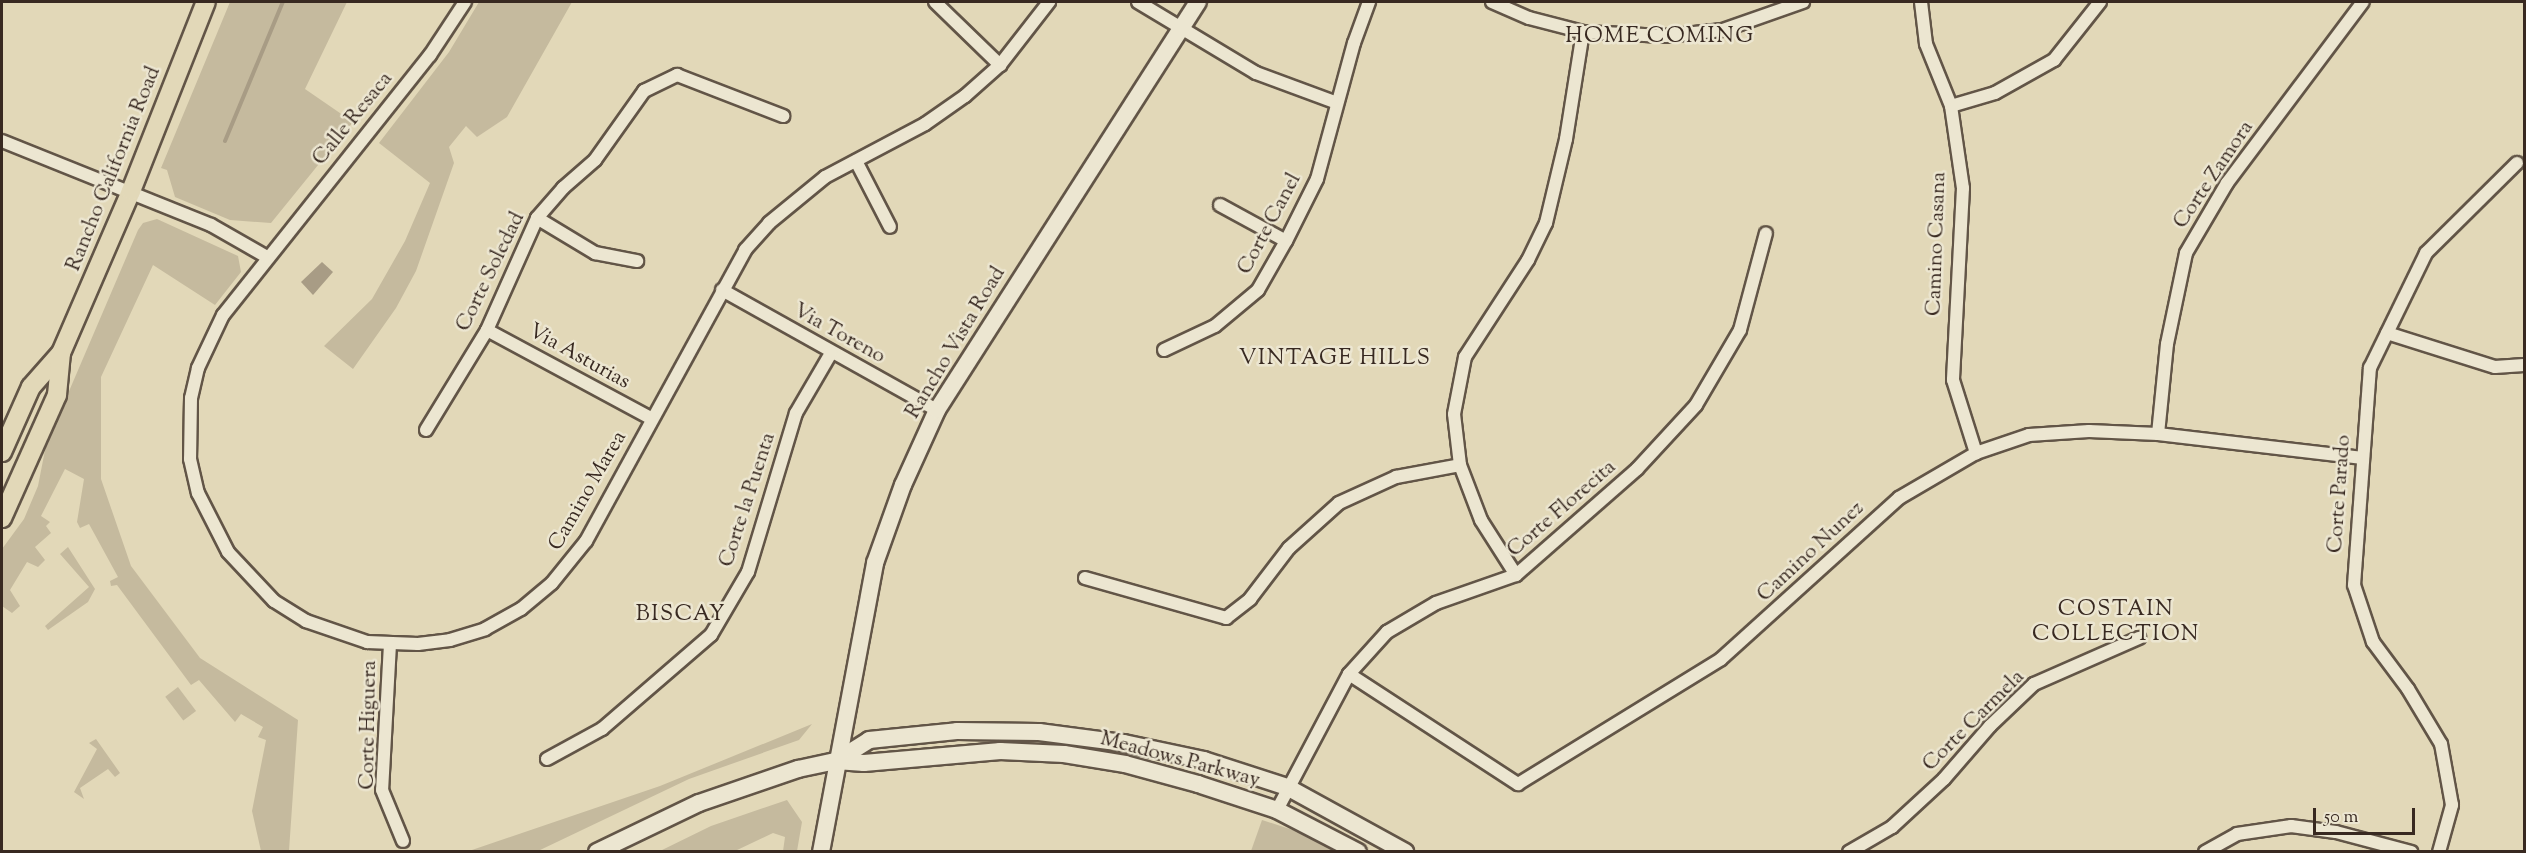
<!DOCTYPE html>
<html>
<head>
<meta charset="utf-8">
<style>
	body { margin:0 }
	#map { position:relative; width:2526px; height:853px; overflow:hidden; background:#e2d8b8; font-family:"Sorts Mill Goudy",serif }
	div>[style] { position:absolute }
	.green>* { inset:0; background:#c5ba9e; transform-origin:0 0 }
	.water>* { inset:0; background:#a89c85 }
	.stream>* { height:4px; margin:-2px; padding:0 2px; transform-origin:2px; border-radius:2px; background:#a89c85 }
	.roads { filter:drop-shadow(2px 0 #625547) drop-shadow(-2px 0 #625547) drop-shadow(0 2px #625547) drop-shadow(0 -2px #625547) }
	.street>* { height:12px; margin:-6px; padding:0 6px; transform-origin:6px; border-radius:6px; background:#ece6d1 }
	.secondary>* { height:16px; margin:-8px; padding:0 8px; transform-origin:8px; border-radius:8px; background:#ece6d1 }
	.primary>* { height:18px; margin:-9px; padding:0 9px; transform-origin:9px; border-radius:9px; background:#e2d8b8 }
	span { translate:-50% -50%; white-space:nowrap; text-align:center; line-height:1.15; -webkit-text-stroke:5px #ece6d1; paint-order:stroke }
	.street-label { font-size:21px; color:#382921 }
	.neighbourhood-label { font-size:22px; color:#382921; letter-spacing:1.5px }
	.frame { position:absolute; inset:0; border:3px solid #382921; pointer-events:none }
	.scale { position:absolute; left:2313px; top:808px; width:102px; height:27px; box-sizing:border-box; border:3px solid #382921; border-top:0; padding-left:8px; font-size:18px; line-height:21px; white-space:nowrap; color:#382921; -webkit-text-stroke:4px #ece6d1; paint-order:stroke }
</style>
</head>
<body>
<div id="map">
	<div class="green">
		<i style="clip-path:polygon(230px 2px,347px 2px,305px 89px,353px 122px,271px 223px,230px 220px,175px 197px,167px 170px,161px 168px)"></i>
		<i style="clip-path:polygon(479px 2px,572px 2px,507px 117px,477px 137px,466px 126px,449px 147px,454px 163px,416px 271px,396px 308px,353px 369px,324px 346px,372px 299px,405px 241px,430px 183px,379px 143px,449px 52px)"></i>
		<i style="clip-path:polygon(157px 219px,238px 256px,241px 272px,215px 305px,153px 265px,101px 377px,101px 479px,131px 566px,200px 658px,298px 720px,289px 851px,261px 851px,252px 811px,266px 740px,258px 737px,263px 727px,241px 714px,235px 722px,199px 680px,191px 685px,117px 585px,111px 586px,110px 581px,118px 577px,89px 524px,80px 528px,77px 522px,84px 479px,65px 469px,41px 516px,50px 522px,46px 526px,51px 533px,35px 547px,45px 560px,38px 567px,27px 562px,10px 590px,20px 606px,12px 613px,2px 606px,2px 549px,24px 519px,38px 486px,46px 445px,138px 230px,143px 223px)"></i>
		<i style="clip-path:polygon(68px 547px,95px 589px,88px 602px,48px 630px,45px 626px,89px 587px,60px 554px)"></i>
		<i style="left:178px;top:687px;width:30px;height:16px;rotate:53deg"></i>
		<i style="clip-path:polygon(812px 724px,799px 740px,689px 779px,538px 851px,469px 851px,660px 786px)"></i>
		<i style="clip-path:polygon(96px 739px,120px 773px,115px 777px,108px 769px,80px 788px,84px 799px,74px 792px,97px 749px,89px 743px)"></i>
		<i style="clip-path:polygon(787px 800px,802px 822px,797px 851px,783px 851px,785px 837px,773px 833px,735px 851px,660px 851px,711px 826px)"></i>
		<i style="clip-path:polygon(1262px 820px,1302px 833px,1337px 851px,1251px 851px)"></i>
	</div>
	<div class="water">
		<i style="clip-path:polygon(322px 262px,333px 272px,313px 295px,301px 282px)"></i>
	</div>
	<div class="stream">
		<i style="left:225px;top:141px;width:151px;rotate:-67.4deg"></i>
	</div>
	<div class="roads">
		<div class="street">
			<i style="left:465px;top:2px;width:64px;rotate:123.4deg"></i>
			<i style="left:430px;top:55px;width:332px;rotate:128.5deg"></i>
			<i style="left:223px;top:315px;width:59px;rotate:115.3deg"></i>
			<i style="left:198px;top:368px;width:31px;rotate:103deg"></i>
			<i style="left:191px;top:398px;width:61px;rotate:90.9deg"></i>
			<i style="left:190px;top:459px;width:35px;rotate:77deg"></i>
			<i style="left:198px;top:493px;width:66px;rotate:63deg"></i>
			<i style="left:228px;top:552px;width:67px;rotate:46.8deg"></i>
			<i style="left:274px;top:601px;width:38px;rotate:32deg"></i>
			<i style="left:306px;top:621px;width:65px;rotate:19deg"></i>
			<i style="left:367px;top:642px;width:51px;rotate:2.2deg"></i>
			<i style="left:418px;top:644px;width:32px;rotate:-7deg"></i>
			<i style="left:450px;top:640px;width:37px;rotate:-17deg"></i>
			<i style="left:485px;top:629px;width:41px;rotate:-29.1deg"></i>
			<i style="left:521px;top:609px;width:40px;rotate:-40deg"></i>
			<i style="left:552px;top:583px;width:54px;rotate:-51deg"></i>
			<i style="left:586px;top:541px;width:332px;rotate:-61.3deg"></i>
			<i style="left:745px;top:250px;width:36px;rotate:-48deg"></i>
			<i style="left:769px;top:223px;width:72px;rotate:-39.4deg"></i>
			<i style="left:825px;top:177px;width:113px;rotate:-27.9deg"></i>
			<i style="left:925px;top:124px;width:49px;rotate:-35deg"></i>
			<i style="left:965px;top:96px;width:47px;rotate:-41.5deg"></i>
			<i style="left:1000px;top:65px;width:80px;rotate:-52.1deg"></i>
			<i style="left:935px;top:2px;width:91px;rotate:44.1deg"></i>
			<i style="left:1138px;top:2px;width:138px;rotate:31deg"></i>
			<i style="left:1256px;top:73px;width:86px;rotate:20.3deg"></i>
			<i style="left:1492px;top:2px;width:40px;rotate:23.4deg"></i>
			<i style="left:1529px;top:18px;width:56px;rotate:14.5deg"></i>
			<i style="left:1583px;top:32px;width:82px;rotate:2.8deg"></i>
			<i style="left:1665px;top:36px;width:58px;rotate:-5.9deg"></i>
			<i style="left:1723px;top:30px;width:85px;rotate:-19.3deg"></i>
			<i style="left:1921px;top:2px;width:42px;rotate:83.2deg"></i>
			<i style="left:1926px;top:44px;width:67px;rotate:68deg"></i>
			<i style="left:1951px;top:106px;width:83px;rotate:81.7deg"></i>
			<i style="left:1963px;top:188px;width:192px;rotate:93deg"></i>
			<i style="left:1953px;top:380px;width:77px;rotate:72.5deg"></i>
			<i style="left:1951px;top:106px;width:46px;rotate:-16.5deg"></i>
			<i style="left:1995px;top:93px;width:68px;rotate:-29.2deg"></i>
			<i style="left:2054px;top:60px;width:74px;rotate:-51.6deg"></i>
			<i style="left:2px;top:141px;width:225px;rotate:21.9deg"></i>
			<i style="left:211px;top:225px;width:64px;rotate:29.7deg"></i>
			<i style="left:856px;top:161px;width:74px;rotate:62.7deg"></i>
			<i style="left:1220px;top:205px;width:75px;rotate:28.6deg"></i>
			<i style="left:537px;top:218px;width:68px;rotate:31.1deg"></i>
			<i style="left:595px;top:253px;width:43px;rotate:10.8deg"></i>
			<i style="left:722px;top:290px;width:246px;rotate:29.2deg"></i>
			<i style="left:487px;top:330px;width:187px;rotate:28.3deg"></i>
			<i style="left:2387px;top:333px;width:113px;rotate:17.5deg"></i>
			<i style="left:2495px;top:367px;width:29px;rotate:-4deg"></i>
			<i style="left:1164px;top:350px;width:56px;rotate:-25.2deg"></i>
			<i style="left:1215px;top:326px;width:56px;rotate:-39.9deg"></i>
			<i style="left:1258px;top:290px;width:56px;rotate:-60.3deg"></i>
			<i style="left:1286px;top:241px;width:69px;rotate:-63.4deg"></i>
			<i style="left:1317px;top:179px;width:141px;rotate:-74.8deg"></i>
			<i style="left:1354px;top:43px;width:44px;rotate:-69.9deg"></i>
			<i style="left:426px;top:430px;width:117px;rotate:-58.6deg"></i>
			<i style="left:487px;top:330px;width:123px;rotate:-65.9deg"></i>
			<i style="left:537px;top:218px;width:40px;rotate:-49deg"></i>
			<i style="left:563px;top:188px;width:43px;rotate:-41.2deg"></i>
			<i style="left:595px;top:160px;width:85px;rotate:-54.6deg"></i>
			<i style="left:644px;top:91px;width:37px;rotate:-26deg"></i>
			<i style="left:677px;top:75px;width:114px;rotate:21.1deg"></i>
			<i style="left:2158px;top:434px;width:90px;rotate:-84.3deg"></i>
			<i style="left:2167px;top:344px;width:93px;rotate:-78.2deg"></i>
			<i style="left:2186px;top:253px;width:81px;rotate:-59.6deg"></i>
			<i style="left:2227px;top:183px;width:226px;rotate:-53.1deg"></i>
			<i style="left:1516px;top:575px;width:65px;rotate:-122.5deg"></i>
			<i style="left:1481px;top:520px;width:59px;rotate:-110.9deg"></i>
			<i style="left:1460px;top:465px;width:51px;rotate:-96.7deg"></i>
			<i style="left:1454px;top:414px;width:58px;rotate:-79.1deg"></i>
			<i style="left:1465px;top:357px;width:116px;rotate:-57deg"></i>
			<i style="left:1528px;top:260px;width:41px;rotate:-64.1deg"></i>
			<i style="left:1546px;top:223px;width:86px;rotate:-76.6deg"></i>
			<i style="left:1566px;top:139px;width:108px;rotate:-81deg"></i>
			<i style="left:1085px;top:578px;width:147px;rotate:15.8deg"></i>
			<i style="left:1226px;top:618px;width:31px;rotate:-38deg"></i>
			<i style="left:1250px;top:599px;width:64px;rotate:-52.6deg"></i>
			<i style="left:1289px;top:548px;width:67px;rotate:-42deg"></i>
			<i style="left:1339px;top:503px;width:63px;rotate:-24.5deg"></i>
			<i style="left:1396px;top:477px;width:65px;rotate:-10.6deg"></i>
			<i style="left:390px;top:644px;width:146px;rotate:93.1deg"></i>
			<i style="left:382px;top:790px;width:55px;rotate:67.6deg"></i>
			<i style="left:1349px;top:674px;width:202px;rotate:33.1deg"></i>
			<i style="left:1518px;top:784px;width:238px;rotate:-31.6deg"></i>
			<i style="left:1721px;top:659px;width:240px;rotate:-42.1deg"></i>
			<i style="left:1899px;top:498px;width:89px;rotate:-30.3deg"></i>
			<i style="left:1976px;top:453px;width:56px;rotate:-18.8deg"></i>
			<i style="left:2029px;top:435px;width:60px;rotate:-3.8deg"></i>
			<i style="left:2089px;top:431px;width:69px;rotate:2.5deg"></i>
			<i style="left:2158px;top:434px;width:204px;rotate:6.7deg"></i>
			<i style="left:547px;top:759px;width:63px;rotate:-28.6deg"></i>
			<i style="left:602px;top:729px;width:144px;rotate:-40.8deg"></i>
			<i style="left:711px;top:635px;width:73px;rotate:-59.6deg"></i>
			<i style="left:748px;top:572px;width:166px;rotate:-73.2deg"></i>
			<i style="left:796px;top:413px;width:69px;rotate:-59.7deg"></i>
			<i style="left:1277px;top:810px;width:154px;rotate:-62.1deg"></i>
			<i style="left:1349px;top:674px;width:57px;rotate:-47.9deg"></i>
			<i style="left:1387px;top:632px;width:57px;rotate:-30.6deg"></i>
			<i style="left:1436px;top:603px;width:85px;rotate:-19.3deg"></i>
			<i style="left:1516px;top:575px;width:161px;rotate:-41.2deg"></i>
			<i style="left:1637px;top:469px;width:87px;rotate:-47.3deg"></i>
			<i style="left:1696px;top:405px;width:87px;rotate:-59.6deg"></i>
			<i style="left:1740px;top:330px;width:100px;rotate:-75deg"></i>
			<i style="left:1849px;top:852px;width:50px;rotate:-30.2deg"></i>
			<i style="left:1892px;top:827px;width:71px;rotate:-42.7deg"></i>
			<i style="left:1944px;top:779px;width:70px;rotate:-49deg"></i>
			<i style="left:1990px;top:726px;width:61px;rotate:-43.7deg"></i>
			<i style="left:2034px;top:684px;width:115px;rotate:-23.7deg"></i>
			<i style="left:2205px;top:852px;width:37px;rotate:-29deg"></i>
			<i style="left:2237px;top:834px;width:55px;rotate:-8.4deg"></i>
			<i style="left:2291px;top:826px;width:45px;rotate:7.6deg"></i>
			<i style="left:2336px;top:832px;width:78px;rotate:14.9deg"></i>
			<i style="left:2439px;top:852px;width:49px;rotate:-74.5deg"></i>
			<i style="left:2452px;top:805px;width:62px;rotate:-100.2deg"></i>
			<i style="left:2441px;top:744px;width:64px;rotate:-121deg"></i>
			<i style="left:2408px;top:689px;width:59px;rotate:-126.7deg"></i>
			<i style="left:2373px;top:642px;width:60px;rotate:-108.4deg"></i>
			<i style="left:2354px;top:585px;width:218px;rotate:-85.8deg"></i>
			<i style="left:2370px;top:368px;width:128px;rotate:-64deg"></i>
			<i style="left:2426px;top:253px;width:128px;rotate:-44.7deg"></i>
		</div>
		<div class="secondary">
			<i style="left:836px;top:761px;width:39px;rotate:-32deg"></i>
			<i style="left:869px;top:740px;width:88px;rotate:-5.8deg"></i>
			<i style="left:957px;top:731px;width:82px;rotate:0.7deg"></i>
			<i style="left:1039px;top:732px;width:86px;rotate:7.4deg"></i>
			<i style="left:1124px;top:743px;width:82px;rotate:12deg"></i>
			<i style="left:1204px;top:760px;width:87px;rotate:18deg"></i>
			<i style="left:1287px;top:787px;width:135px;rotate:28.8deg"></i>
			<i style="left:597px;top:852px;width:113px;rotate:-25.7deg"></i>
			<i style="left:699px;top:803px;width:105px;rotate:-19deg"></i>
			<i style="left:798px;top:769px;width:39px;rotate:-12deg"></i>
			<i style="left:836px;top:761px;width:28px;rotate:4deg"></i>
			<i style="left:864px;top:763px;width:137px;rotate:-5deg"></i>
			<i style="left:1000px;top:751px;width:64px;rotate:2.7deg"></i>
			<i style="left:1064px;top:754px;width:62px;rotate:9.3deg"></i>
			<i style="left:1125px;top:764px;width:76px;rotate:15.3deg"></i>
			<i style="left:1198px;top:784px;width:83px;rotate:18.2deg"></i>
			<i style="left:1277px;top:810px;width:91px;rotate:27.4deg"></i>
			<i style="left:821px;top:852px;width:294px;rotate:-79.4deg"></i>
			<i style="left:875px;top:563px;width:83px;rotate:-70.3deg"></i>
			<i style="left:903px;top:485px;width:82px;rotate:-65.6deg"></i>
			<i style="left:937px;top:410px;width:484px;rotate:-57.4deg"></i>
		</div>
		<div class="primary">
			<i style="left:2px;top:452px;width:71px;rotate:-66deg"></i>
			<i style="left:31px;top:387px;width:45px;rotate:-48.6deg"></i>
			<i style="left:61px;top:353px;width:176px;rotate:-66.6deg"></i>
			<i style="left:131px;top:191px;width:203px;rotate:-68.4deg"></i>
			<i style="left:2px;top:518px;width:135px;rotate:-65.9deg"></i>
			<i style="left:57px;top:395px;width:42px;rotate:-84.6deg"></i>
		</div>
	</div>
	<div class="street-label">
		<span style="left:353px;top:119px;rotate:-51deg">Calle Resaca</span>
		<span style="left:114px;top:169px;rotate:-68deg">Rancho California Road</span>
		<span style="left:2214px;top:175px;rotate:-56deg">Corte Zamora</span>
		<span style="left:1270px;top:224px;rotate:-62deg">Corte Canel</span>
		<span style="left:1937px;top:244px;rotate:-88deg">Camino Casana</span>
		<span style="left:491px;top:272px;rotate:-64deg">Corte Soledad</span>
		<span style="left:839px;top:334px;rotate:29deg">Via Toreno</span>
		<span style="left:956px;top:343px;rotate:-59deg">Rancho Vista Road</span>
		<span style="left:579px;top:357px;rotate:29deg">Via Asturias</span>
		<span style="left:588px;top:491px;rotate:-60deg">Camino Marea</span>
		<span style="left:2340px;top:494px;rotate:-86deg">Corte Parado</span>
		<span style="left:748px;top:500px;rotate:-72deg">Corte la Puenta</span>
		<span style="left:1562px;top:509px;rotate:-41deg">Corte Florecita</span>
		<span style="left:1811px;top:552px;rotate:-43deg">Camino Nunez</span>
		<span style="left:1974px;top:721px;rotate:-45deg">Corte Carmela</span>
		<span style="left:369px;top:725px;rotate:-89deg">Corte Higuera</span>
		<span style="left:1180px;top:760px;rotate:15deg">Meadows Parkway</span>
	</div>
	<div class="neighbourhood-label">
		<span style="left:1660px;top:38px">HOME COMING</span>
		<span style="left:1335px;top:360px">VINTAGE HILLS</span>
		<span style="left:2116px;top:623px">COSTAIN<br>COLLECTION</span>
		<span style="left:681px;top:616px">BISCAY</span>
	</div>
	<div class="frame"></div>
	<div class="scale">50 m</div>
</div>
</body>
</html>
